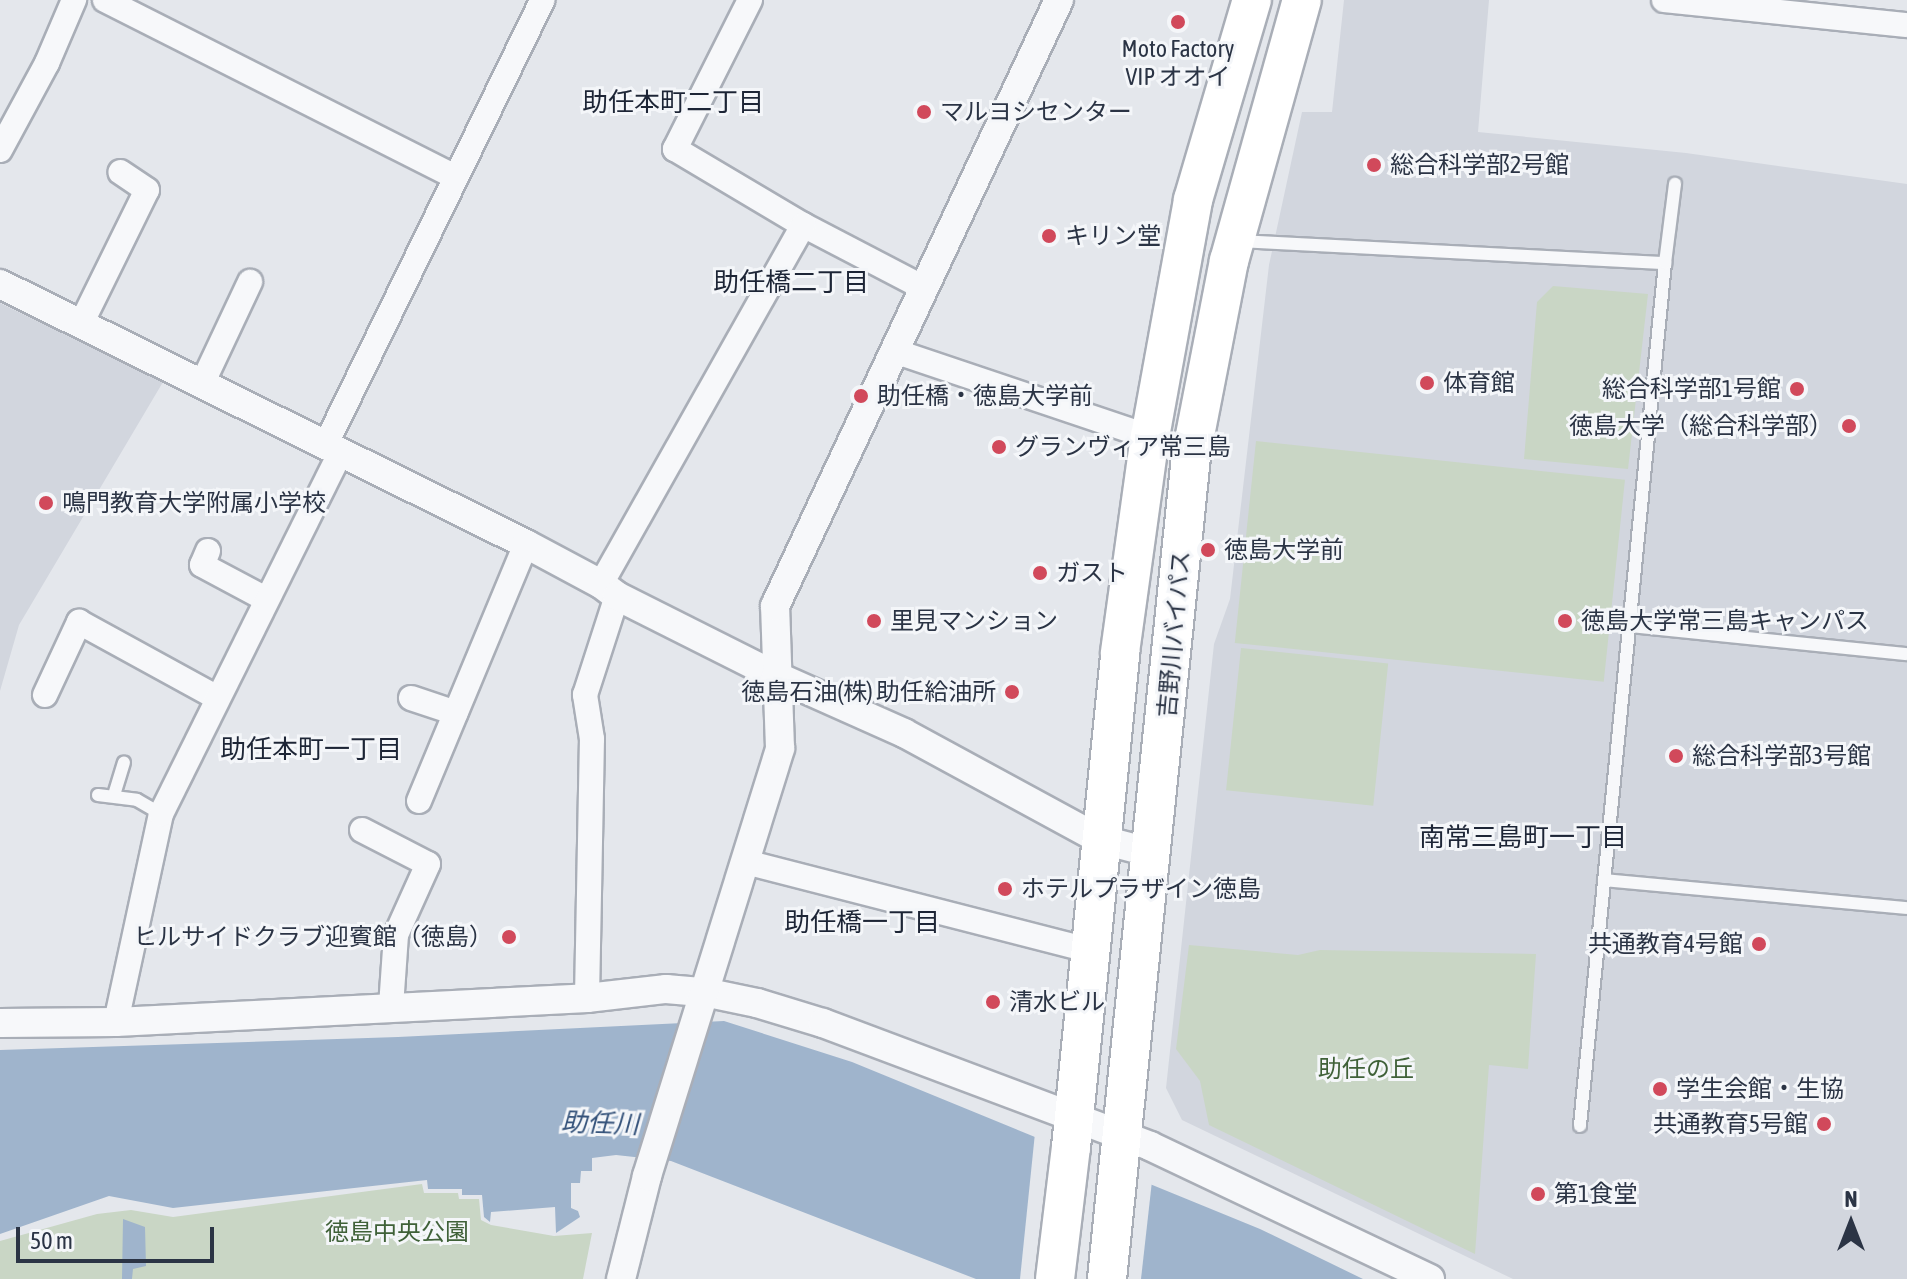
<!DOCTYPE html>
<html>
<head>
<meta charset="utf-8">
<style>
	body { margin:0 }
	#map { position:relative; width:1907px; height:1279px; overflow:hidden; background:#e4e7ec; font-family:"Asap Condensed","Noto Sans JP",sans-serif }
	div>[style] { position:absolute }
	.built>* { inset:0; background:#d2d6de }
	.green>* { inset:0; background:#c9d6c5; transform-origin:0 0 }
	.water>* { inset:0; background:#9fb4cc }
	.pier>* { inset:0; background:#e4e7ec }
	.roads { filter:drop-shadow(2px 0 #a9aeb7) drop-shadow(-2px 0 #a9aeb7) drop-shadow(0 2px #a9aeb7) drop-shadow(0 -2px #a9aeb7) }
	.service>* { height:12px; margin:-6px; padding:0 6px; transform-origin:6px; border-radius:6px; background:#f7f8fa }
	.minor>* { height:24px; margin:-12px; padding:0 12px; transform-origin:12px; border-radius:12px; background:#f7f8fa }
	.tertiary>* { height:28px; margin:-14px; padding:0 14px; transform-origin:14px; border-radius:14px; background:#f7f8fa }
	.trunk>* { height:38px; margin:-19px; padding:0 19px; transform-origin:19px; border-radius:19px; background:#fff }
	.dots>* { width:22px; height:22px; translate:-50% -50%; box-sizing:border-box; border:4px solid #f4f6f9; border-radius:50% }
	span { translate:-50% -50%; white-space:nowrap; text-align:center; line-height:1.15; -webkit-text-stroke:6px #f4f6f9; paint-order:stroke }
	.poi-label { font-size:24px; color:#2b3445 }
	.left { translate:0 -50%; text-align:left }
	.right { translate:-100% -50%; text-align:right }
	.street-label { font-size:24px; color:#2b3445 }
	.park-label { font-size:24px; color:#3f6138 }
	.neighbourhood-label { font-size:26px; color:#1d2536 }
	.water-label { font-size:26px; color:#34527a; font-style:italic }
	.north { position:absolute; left:1811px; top:1183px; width:80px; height:80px; -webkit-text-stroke:6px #f4f6f9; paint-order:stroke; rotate:0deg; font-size:22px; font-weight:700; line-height:32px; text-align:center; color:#2b3445 }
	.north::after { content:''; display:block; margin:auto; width:28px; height:36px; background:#2b3445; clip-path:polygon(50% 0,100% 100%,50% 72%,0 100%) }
	.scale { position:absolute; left:16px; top:1227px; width:198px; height:36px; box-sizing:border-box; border:4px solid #2b3445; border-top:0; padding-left:10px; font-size:24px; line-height:28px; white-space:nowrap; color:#2b3445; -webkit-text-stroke:6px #f4f6f9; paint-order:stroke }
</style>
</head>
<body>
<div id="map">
	<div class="built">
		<i style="clip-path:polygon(1344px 0,1489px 0,1478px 132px,1686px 153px,1907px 184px,1907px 1279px,1513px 1279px,1182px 1120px,1166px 1088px,1214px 644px,1230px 599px,1269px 265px,1302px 112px,1332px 112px)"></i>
		<i style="clip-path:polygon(0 303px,163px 382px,19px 625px,0 691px)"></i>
	</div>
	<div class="green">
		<i style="clip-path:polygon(1553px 286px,1648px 294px,1628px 469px,1524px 459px,1537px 302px)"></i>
		<i style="left:1256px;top:441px;width:371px;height:203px;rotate:6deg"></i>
		<i style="left:1241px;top:648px;width:148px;height:143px;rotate:6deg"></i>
		<i style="clip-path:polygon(1189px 945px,1298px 955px,1320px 950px,1536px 954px,1528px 1069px,1489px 1065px,1475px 1254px,1209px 1125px,1200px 1081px,1176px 1049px)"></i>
		<i style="clip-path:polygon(422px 1184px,424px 1193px,458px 1193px,459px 1199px,479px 1199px,481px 1220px,491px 1225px,554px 1236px,592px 1233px,583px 1279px,0 1279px,0 1241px,97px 1214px,131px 1210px,173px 1217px)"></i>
	</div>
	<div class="water">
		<i style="clip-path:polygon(724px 1021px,852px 1062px,1260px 1229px,1363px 1279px,976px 1279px,671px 1161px,616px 1155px,592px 1158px,592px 1171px,581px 1171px,580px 1183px,571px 1183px,571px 1208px,578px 1211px,580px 1217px,556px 1233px,555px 1207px,491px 1212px,490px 1222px,484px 1217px,482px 1195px,462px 1195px,462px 1189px,428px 1189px,427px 1180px,173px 1208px,109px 1196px,0 1234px,0 1050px,398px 1037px)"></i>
		<i style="clip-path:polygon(123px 1219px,145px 1227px,146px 1266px,133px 1269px,132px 1279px,122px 1279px)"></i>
	</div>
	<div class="pier">
		<i style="clip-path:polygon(1035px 1133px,1152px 1181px,1141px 1279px,1020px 1279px)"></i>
	</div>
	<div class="roads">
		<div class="service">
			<i style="left:1240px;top:241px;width:426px;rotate:3deg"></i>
			<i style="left:1665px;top:263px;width:867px;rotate:95.63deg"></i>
			<i style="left:1665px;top:263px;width:80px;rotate:-82.8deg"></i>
			<i style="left:1629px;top:626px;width:279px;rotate:5.8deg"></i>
			<i style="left:98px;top:795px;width:39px;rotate:7deg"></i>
			<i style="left:137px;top:800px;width:28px;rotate:30deg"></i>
			<i style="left:114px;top:795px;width:34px;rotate:-73deg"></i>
			<i style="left:1604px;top:880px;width:304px;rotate:5.3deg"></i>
		</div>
		<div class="minor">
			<i style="left:105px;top:0;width:393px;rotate:26.8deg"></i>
			<i style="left:750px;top:0;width:167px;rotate:116.7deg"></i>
			<i style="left:675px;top:149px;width:149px;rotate:30.7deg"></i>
			<i style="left:803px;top:225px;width:136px;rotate:27.5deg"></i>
			<i style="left:1664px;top:0;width:244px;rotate:5.9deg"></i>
			<i style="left:0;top:150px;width:99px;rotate:-61.6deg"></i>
			<i style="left:47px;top:63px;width:69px;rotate:-66.8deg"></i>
			<i style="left:81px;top:324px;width:149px;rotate:-63.8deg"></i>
			<i style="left:147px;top:190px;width:32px;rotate:-146deg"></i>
			<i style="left:894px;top:351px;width:270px;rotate:18.6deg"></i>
			<i style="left:202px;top:384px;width:113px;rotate:-64.8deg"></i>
			<i style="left:325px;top:446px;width:496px;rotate:-64deg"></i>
			<i style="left:208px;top:551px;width:15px;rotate:113deg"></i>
			<i style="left:202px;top:565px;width:72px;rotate:28deg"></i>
			<i style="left:601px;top:584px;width:412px;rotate:-60.6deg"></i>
			<i style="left:45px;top:695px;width:81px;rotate:-65deg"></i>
			<i style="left:79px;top:622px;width:156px;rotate:28.7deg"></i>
			<i style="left:411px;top:698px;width:47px;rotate:18.4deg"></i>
			<i style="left:419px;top:801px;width:278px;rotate:-67.4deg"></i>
			<i style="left:362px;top:830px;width:74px;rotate:27.3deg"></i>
			<i style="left:428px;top:864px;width:78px;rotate:114.3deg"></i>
			<i style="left:396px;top:935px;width:72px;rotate:94deg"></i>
			<i style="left:746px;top:862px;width:354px;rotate:14.4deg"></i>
			<i style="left:587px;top:998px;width:259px;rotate:-88.9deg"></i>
			<i style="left:592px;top:739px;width:45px;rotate:-99deg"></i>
			<i style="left:585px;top:695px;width:104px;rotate:-72.1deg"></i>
			<i style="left:116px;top:1022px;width:213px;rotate:-77.8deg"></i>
			<i style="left:161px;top:814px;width:402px;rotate:-63.6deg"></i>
		</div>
		<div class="tertiary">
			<i style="left:0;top:284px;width:587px;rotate:26.3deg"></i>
			<i style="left:526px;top:544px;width:85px;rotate:28.1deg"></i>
			<i style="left:601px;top:584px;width:20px;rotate:37deg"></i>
			<i style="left:617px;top:596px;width:178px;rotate:26.7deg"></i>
			<i style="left:776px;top:676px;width:140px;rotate:24deg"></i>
			<i style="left:904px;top:733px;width:222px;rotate:28.5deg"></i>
			<i style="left:1099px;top:839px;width:55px;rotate:14.8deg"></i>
			<i style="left:0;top:1023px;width:116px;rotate:-0.5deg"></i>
			<i style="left:116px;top:1022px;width:472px;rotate:-2.9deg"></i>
			<i style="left:587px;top:998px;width:80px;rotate:-6.5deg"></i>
			<i style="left:666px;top:989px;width:38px;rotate:5deg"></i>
			<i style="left:704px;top:992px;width:54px;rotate:11.7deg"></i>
			<i style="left:757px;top:1003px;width:69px;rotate:16.9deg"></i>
			<i style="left:823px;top:1023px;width:349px;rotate:20.6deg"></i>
			<i style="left:1150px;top:1146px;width:310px;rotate:25.4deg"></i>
			<i style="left:621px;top:1279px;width:106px;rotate:-75.8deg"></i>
			<i style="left:647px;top:1176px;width:448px;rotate:-72.7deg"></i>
			<i style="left:780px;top:748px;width:142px;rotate:-92deg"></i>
			<i style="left:775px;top:606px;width:669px;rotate:-64.89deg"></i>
		</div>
		<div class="trunk">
			<i style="left:1055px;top:1279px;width:133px;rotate:-83.1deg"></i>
			<i style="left:1071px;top:1147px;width:497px;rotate:-84.3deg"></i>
			<i style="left:1120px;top:652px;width:217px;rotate:-82.1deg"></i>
			<i style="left:1150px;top:437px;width:241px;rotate:-79.7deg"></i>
			<i style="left:1193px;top:200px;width:209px;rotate:-73.6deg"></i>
			<i style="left:1107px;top:1279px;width:827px;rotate:-84.17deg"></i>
			<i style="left:1191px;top:456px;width:199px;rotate:-79deg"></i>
			<i style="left:1229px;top:261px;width:271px;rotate:-74.4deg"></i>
		</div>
	</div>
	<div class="dots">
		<i style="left:1178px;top:22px;background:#d1495b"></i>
		<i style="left:924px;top:112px;background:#d1495b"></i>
		<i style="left:1374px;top:165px;background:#d1495b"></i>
		<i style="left:1049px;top:236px;background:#d1495b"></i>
		<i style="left:1427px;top:383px;background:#d1495b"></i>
		<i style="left:1797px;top:389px;background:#d1495b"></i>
		<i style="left:861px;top:396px;background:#d1495b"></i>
		<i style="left:1849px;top:426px;background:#d1495b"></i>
		<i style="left:999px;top:447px;background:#d1495b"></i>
		<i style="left:46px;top:503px;background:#d1495b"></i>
		<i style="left:1208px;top:550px;background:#d1495b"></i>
		<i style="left:1040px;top:573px;background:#d1495b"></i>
		<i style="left:874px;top:621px;background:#d1495b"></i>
		<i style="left:1565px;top:621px;background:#d1495b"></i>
		<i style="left:1012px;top:692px;background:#d1495b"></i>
		<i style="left:1676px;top:756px;background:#d1495b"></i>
		<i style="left:1005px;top:889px;background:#d1495b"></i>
		<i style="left:509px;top:937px;background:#d1495b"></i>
		<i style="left:1759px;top:944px;background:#d1495b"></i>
		<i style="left:993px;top:1002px;background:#d1495b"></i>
		<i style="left:1660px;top:1089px;background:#d1495b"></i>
		<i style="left:1824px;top:1124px;background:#d1495b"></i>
		<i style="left:1538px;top:1194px;background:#d1495b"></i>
	</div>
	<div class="poi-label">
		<span style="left:1178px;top:63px">Moto Factory<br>VIP オオイ</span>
		<span class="left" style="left:940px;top:112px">マルヨシセンター</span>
		<span class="left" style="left:1390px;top:165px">総合科学部2号館</span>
		<span class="left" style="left:1065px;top:236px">キリン堂</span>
		<span class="left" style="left:1443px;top:383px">体育館</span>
		<span class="right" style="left:1781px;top:389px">総合科学部1号館</span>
		<span class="left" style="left:877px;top:396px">助任橋・徳島大学前</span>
		<span class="right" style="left:1833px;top:426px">徳島大学（総合科学部）</span>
		<span class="left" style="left:1015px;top:447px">グランヴィア常三島</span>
		<span class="left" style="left:62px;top:503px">鳴門教育大学附属小学校</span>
		<span class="left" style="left:1224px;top:550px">徳島大学前</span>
		<span class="left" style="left:1056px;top:573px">ガスト</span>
		<span class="left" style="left:890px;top:621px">里見マンション</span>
		<span class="left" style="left:1581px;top:621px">徳島大学常三島キャンパス</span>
		<span class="right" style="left:996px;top:692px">徳島石油(株) 助任給油所</span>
		<span class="left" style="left:1692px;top:756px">総合科学部3号館</span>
		<span class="left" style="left:1021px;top:889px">ホテルプラザイン徳島</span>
		<span class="right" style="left:493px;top:937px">ヒルサイドクラブ迎賓館（徳島）</span>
		<span class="right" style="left:1743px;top:944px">共通教育4号館</span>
		<span class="left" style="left:1009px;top:1002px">清水ビル</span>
		<span class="left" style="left:1676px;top:1089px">学生会館・生協</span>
		<span class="right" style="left:1808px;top:1124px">共通教育5号館</span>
		<span class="left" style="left:1554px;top:1194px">第1食堂</span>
	</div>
	<div class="street-label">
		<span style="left:1174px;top:634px;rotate:-85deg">吉野川バイパス</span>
	</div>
	<div class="park-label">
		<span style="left:1366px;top:1069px">助任の丘</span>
		<span style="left:397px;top:1232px">徳島中央公園</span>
	</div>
	<div class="neighbourhood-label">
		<span style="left:673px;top:103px">助任本町二丁目</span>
		<span style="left:791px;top:283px">助任橋二丁目</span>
		<span style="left:311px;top:750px">助任本町一丁目</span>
		<span style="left:1523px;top:838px">南常三島町一丁目</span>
		<span style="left:862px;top:923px">助任橋一丁目</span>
	</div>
	<div class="water-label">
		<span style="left:600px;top:1124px;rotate:2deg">助任川</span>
	</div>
	<div class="north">N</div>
	<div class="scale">50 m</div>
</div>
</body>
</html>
